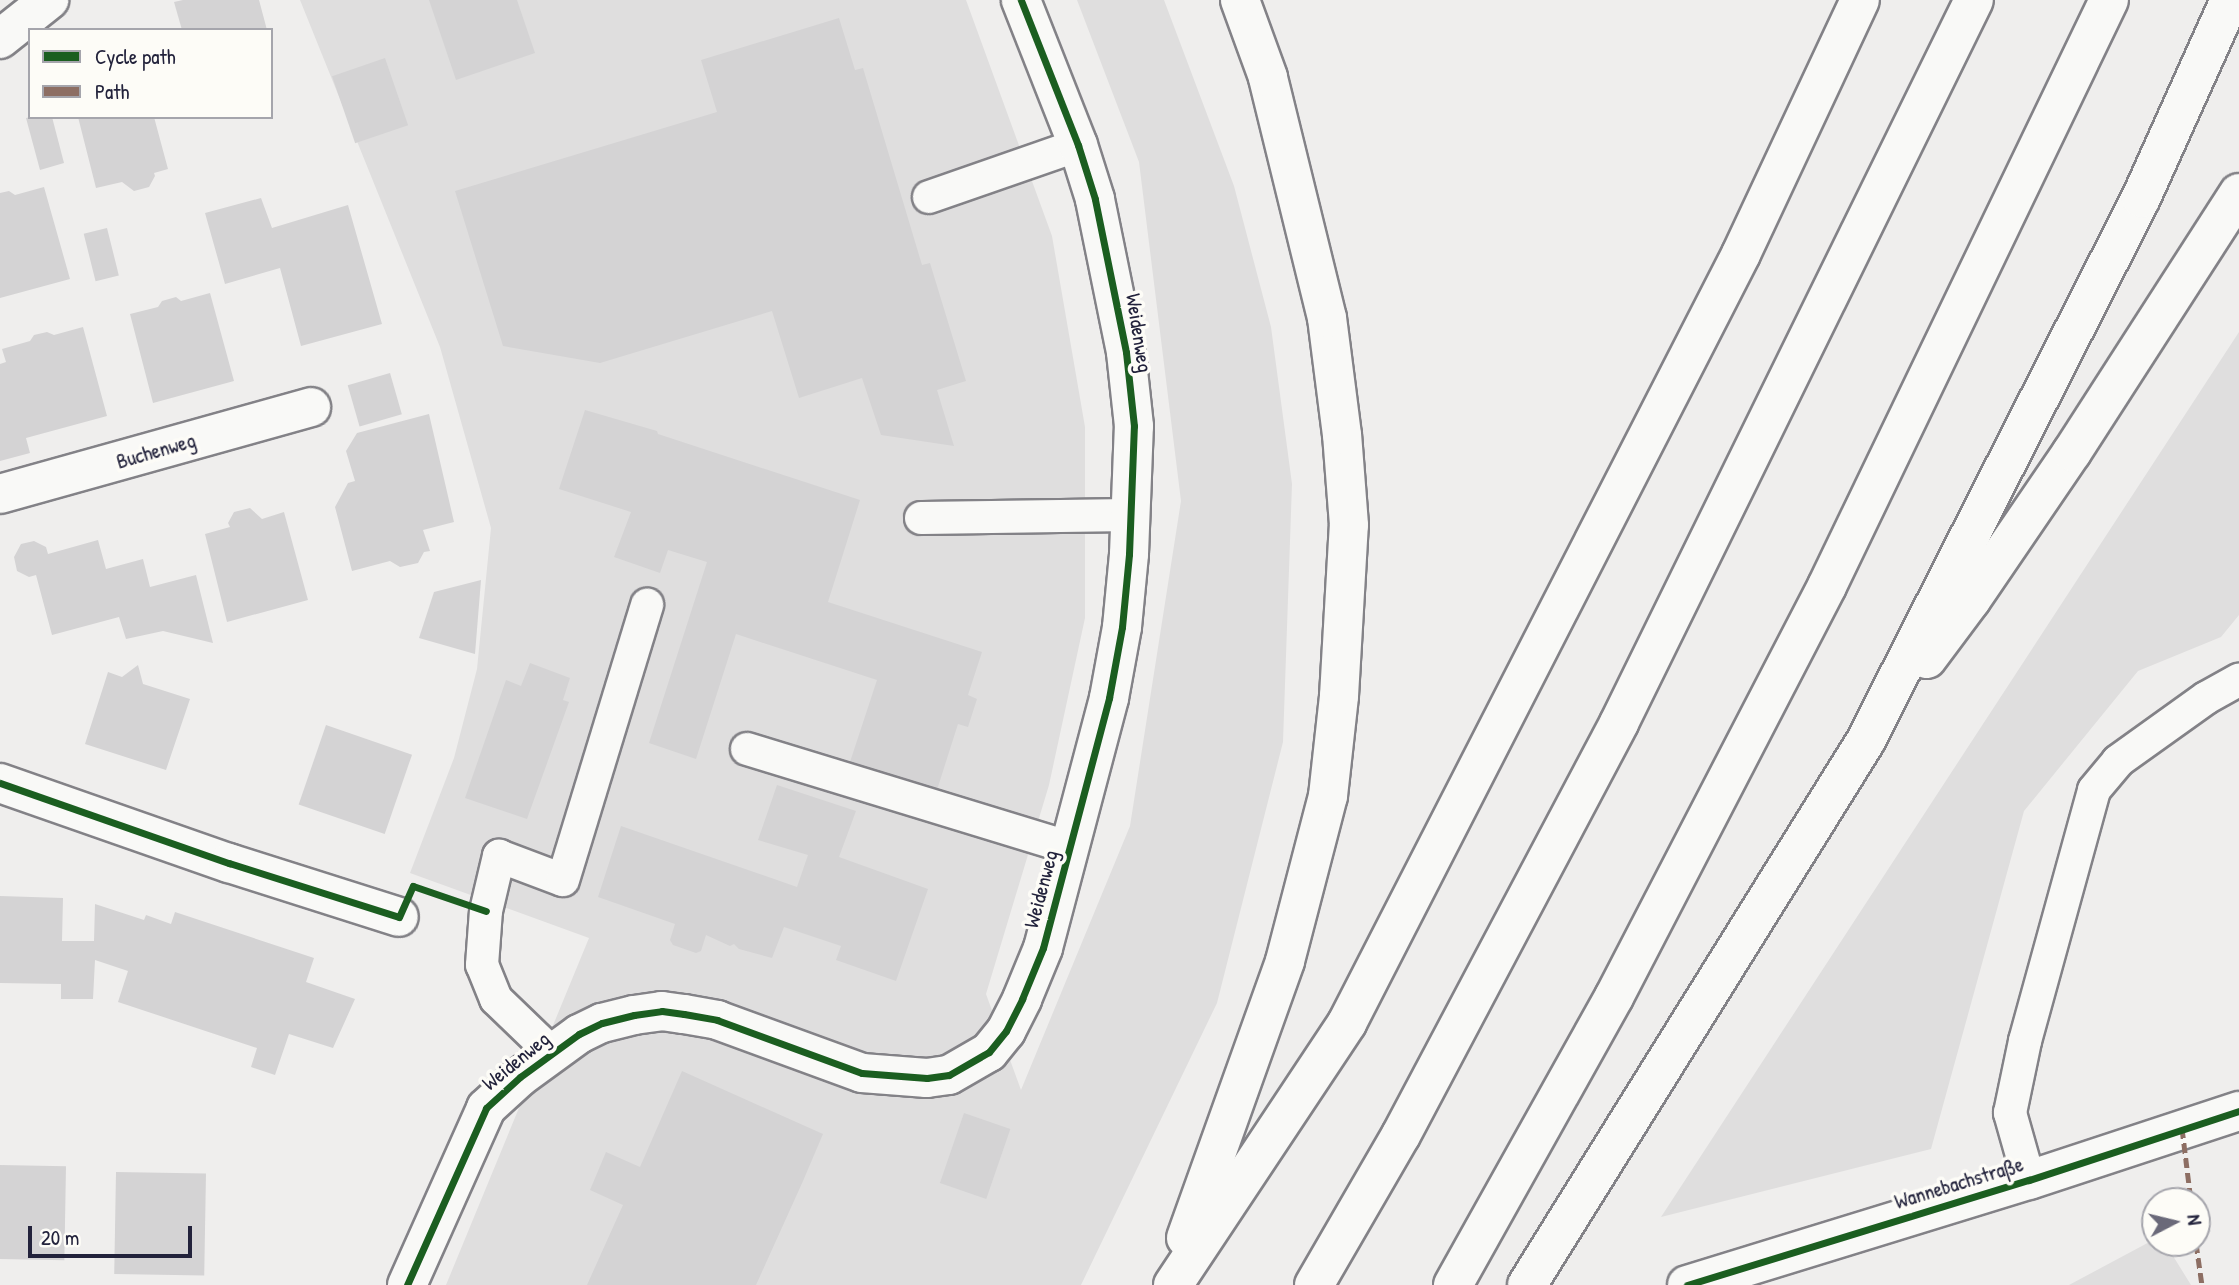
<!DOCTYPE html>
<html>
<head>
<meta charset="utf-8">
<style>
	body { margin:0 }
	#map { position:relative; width:2239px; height:1285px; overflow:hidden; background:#efeeed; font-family:"Patrick Hand",sans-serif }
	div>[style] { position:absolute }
	.built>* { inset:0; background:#dfdede }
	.building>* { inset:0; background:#d4d3d4; transform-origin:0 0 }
	.roads { filter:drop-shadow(2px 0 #838287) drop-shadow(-2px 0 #838287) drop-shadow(0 2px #838287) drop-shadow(0 -2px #838287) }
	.lane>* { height:32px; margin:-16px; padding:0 16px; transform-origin:16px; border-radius:16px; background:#f9f9f7 }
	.street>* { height:38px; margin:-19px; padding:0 19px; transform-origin:19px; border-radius:19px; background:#f9f9f7 }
	.secondary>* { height:38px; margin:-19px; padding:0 19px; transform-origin:19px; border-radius:19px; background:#f9f9f7 }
	.highway>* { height:38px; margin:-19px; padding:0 19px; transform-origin:19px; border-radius:19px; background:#f9f9f7 }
	.quiet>* { height:5px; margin-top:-2.5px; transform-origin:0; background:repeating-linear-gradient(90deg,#8d6e63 0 10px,transparent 0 15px) }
	.cycleway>* { height:7px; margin:-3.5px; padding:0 3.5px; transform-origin:3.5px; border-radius:3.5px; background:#1b5e20 }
	span { translate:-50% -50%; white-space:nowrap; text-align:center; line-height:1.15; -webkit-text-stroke:7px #fdfcf7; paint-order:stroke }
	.street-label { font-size:21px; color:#22223b }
	.legend { position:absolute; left:28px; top:28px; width:245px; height:91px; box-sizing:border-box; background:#fdfcf7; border:2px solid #a5a5ac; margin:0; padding:9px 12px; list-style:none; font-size:21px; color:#22223b }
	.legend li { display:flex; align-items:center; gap:14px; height:35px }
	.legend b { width:35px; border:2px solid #a5a5ac }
	.north { position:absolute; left:2141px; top:1187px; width:70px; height:70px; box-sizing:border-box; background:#fdfcf7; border:2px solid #a5a5ac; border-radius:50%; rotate:83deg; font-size:19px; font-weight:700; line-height:28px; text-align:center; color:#22223b }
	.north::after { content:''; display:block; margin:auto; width:24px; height:32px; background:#6a6979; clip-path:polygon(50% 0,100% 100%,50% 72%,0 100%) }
	.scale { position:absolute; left:28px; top:1226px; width:164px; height:32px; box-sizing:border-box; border:4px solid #22223b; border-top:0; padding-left:9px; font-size:21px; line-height:24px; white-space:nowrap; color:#22223b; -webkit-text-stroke:5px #fdfcf7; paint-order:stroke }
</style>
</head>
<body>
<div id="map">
	<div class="built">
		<i style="clip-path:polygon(300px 0,966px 0,1052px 236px,1085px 427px,1085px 618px,1049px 785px,986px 994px,1021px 1090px,1130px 826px,1181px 501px,1139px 162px,1077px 0,1164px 0,1234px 186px,1271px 327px,1292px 484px,1283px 742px,1217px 1003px,1081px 1285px,446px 1285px,589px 938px,410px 873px,454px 758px,477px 669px,491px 528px,440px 347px)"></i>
		<i style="clip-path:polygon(2239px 332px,2239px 615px,2221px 637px,2138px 671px,2024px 811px,1931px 1149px,1661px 1217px)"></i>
		<i style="clip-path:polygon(2155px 1239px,2155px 1243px,2165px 1243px,2191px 1285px,2069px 1285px)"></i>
	</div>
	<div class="building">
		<i style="clip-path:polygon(183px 0,259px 0,267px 30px,182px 30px,174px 2px)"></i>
		<i style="clip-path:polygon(429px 0,517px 0,535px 53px,456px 80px)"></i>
		<i style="clip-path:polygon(839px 18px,855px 70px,863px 68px,922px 265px,930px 263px,966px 381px,937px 390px,954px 446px,881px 435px,862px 378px,799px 398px,772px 311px,600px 363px,503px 346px,455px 191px,717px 112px,701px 60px)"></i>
		<i style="left:385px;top:58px;width:71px;height:56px;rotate:71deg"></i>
		<i style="clip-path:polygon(30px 117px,52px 117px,64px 163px,40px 170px,26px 118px)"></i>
		<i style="clip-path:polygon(78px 117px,154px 117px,168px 169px,154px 173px,155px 176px,149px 187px,134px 191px,122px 182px,96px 188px)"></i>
		<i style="clip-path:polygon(44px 187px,70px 279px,0 298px,0 193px,9px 191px,15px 195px)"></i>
		<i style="clip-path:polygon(261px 198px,272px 228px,348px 205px,382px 324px,301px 346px,280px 268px,225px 284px,205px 213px)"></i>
		<i style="left:107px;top:228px;width:49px;height:24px;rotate:76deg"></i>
		<i style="clip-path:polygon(210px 293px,234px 381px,153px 403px,130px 314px,158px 307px,162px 301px,176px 297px,181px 301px)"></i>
		<i style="clip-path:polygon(83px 327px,107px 416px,26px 438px,30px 453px,0 461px,0 364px,6px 362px,2px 349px,30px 341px,34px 335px,47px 332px,54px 335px)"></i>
		<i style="left:390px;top:373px;width:43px;height:44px;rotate:74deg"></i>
		<i style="clip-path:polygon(585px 410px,657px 431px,658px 434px,860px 500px,828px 602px,982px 652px,968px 695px,977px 699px,968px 727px,958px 724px,936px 793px,849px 765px,877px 680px,736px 634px,696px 759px,649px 743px,707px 562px,668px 550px,660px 573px,614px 557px,631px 512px,559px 489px)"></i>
		<i style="clip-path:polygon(429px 414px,454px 522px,423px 530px,430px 551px,424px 552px,418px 563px,400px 567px,390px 561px,352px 571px,335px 507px,348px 483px,355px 481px,346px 451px,357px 433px)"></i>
		<i style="clip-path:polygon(250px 508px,262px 519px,284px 512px,308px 600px,227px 622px,205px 534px,230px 527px,228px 523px,234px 512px)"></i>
		<i style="clip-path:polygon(98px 540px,106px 569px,143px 559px,150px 587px,196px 575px,213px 643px,163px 631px,126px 639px,119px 617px,52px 635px,36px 575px,29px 577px,17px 571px,14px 557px,21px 544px,34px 541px,46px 547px,48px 554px)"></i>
		<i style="clip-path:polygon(481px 580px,475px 654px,419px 638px,434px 592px)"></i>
		<i style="clip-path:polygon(530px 663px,570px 678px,563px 700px,569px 702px,527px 819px,465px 798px,506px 680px,521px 686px)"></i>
		<i style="clip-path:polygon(138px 665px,143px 684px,190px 699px,166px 770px,85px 744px,108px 672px,122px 677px)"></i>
		<i style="left:326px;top:725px;width:91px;height:84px;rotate:19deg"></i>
		<i style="clip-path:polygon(777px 785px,856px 811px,839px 857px,928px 889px,896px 981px,836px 960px,841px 946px,784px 927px,772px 958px,739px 949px,734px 944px,730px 946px,706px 935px,701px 951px,696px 953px,673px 945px,670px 940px,675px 924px,598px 897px,621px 826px,797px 887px,808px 855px,758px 840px)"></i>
		<i style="clip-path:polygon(0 896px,63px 898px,62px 941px,94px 941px,95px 904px,144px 920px,146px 915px,171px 924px,175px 912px,314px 958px,306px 982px,355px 999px,333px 1048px,289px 1034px,275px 1075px,251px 1067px,257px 1048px,118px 1002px,128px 971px,95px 960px,93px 999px,61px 999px,61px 984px,0 983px)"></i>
		<i style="clip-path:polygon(682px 1071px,823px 1134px,803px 1181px,756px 1285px,587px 1285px,623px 1205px,590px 1190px,606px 1152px,640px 1167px)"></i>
		<i style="left:964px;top:1113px;width:49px;height:74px;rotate:19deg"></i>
		<i style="left:0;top:1165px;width:66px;height:94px;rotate:1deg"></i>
		<i style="left:116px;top:1172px;width:90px;height:102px;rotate:1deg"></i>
	</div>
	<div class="roads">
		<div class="lane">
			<i style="left:929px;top:197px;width:158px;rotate:-19.2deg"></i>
			<i style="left:921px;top:518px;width:210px;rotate:-0.8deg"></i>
			<i style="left:747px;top:749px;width:339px;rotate:17deg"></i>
			<i style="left:551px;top:1052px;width:76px;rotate:-136.1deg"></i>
			<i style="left:496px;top:999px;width:37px;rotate:-112deg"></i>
			<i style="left:482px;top:965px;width:54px;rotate:-85.8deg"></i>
			<i style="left:486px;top:911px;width:57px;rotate:-76.7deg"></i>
			<i style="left:499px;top:856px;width:68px;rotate:20.6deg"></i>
			<i style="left:563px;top:880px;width:288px;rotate:-73deg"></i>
			<i style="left:2029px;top:1180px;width:70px;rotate:-105.8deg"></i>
			<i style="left:2010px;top:1113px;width:74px;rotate:-78.2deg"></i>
			<i style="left:2025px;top:1041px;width:260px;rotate:-74.6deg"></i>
			<i style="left:2094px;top:790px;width:38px;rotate:-50deg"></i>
			<i style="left:2118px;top:761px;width:108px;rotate:-35.6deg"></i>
			<i style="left:2206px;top:698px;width:38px;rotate:-29deg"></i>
		</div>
		<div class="street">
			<i style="left:0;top:39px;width:63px;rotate:-38.5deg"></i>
			<i style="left:0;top:494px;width:323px;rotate:-15.6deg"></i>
			<i style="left:0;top:783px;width:243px;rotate:19.3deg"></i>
			<i style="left:229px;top:863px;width:178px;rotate:17.6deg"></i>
			<i style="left:407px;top:1285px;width:194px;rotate:-65.9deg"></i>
			<i style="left:486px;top:1108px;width:46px;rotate:-42.4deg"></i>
			<i style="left:520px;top:1077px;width:73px;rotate:-36.1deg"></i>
			<i style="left:579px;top:1034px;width:25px;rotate:-26deg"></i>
			<i style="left:602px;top:1023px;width:33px;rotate:-14deg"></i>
			<i style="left:634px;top:1015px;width:28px;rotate:-8deg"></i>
			<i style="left:662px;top:1011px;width:22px;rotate:8deg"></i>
			<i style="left:684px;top:1014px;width:34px;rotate:10deg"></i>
			<i style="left:717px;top:1020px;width:154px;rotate:20.1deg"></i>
			<i style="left:862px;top:1073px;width:65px;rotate:4.4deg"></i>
			<i style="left:927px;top:1078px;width:22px;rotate:-8deg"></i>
			<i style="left:949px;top:1075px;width:46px;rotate:-29.9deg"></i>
			<i style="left:989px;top:1052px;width:27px;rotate:-51deg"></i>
			<i style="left:1006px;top:1031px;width:36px;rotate:-63deg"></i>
			<i style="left:1022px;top:999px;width:55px;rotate:-67.6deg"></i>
			<i style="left:1043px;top:948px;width:259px;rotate:-75.2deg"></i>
			<i style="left:1109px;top:698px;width:72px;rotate:-79.6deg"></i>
			<i style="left:1122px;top:627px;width:73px;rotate:-84.5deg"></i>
			<i style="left:1129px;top:554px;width:128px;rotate:-87.8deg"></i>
			<i style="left:1134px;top:426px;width:74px;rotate:-96.2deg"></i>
			<i style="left:1126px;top:352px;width:156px;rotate:-101.5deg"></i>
			<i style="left:1095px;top:199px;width:57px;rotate:-107.5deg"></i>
			<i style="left:1078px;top:145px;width:156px;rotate:-111.5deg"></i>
		</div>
		<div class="secondary">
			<i style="left:1687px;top:1285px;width:358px;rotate:-17.1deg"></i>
			<i style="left:2029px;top:1180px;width:221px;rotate:-18.2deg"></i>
		</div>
		<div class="highway">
			<i style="left:1927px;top:659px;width:74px;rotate:-53.3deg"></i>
			<i style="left:1971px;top:600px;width:179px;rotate:-55.7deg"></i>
			<i style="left:2072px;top:452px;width:308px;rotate:-57.2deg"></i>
			<i style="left:1186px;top:1238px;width:294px;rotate:-70.3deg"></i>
			<i style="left:1285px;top:961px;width:171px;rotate:-75.4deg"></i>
			<i style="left:1328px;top:796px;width:101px;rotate:-83.7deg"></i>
			<i style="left:1339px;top:696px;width:171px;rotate:-86.7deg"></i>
			<i style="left:1349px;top:525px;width:90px;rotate:-94.4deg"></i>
			<i style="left:1342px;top:435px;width:118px;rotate:-97.3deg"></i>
			<i style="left:1327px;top:318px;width:248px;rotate:-103.8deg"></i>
			<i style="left:1268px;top:77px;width:82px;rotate:-110deg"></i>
			<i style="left:1173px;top:1285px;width:315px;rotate:-56.4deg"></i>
			<i style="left:1347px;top:1023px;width:864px;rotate:-62.87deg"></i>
			<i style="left:1741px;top:254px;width:280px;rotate:-64.9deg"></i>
			<i style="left:1314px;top:1285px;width:173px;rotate:-59.9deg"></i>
			<i style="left:1401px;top:1135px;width:466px;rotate:-62.1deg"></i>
			<i style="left:1619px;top:723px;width:805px;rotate:-63.85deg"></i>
			<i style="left:1453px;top:1285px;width:330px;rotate:-60.8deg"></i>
			<i style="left:1614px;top:997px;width:463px;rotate:-62.6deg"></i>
			<i style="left:1827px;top:586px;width:650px;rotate:-64.3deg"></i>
			<i style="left:1527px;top:1285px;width:640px;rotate:-58.1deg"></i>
			<i style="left:1865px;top:742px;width:610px;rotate:-63.1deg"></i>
			<i style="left:2141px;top:198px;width:217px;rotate:-65.8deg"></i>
		</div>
	</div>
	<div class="quiet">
		<i style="left:2182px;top:1128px;width:74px;rotate:83deg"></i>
		<i style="left:2196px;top:1243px;width:42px;rotate:81.9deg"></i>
	</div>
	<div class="cycleway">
		<i style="left:0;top:783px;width:243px;rotate:19.3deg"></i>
		<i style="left:229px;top:863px;width:178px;rotate:17.6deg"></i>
		<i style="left:399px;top:917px;width:34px;rotate:-66deg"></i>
		<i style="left:413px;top:886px;width:77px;rotate:18.9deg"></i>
		<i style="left:407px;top:1285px;width:194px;rotate:-65.9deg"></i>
		<i style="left:486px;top:1108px;width:46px;rotate:-42.4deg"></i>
		<i style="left:520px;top:1077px;width:73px;rotate:-36.1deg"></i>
		<i style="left:579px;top:1034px;width:25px;rotate:-26deg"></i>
		<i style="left:602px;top:1023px;width:33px;rotate:-14deg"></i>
		<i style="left:634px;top:1015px;width:28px;rotate:-8deg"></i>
		<i style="left:662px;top:1011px;width:22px;rotate:8deg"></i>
		<i style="left:684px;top:1014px;width:34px;rotate:10deg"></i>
		<i style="left:717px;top:1020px;width:154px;rotate:20.1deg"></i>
		<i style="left:862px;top:1073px;width:65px;rotate:4.4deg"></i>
		<i style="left:927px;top:1078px;width:22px;rotate:-8deg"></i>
		<i style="left:949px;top:1075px;width:46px;rotate:-29.9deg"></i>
		<i style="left:989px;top:1052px;width:27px;rotate:-51deg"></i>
		<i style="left:1006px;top:1031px;width:36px;rotate:-63deg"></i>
		<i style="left:1022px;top:999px;width:55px;rotate:-67.6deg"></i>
		<i style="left:1043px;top:948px;width:259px;rotate:-75.2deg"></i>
		<i style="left:1109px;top:698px;width:72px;rotate:-79.6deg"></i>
		<i style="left:1122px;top:627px;width:73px;rotate:-84.5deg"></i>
		<i style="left:1129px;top:554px;width:128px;rotate:-87.8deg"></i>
		<i style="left:1134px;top:426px;width:74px;rotate:-96.2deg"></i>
		<i style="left:1126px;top:352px;width:156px;rotate:-101.5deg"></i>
		<i style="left:1095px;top:199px;width:57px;rotate:-107.5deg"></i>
		<i style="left:1078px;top:145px;width:156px;rotate:-111.5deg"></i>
		<i style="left:1687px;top:1285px;width:358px;rotate:-17.1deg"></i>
		<i style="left:2029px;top:1180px;width:221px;rotate:-18.2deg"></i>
	</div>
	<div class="street-label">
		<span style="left:1139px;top:333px;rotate:81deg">Weidenweg</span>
		<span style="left:156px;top:451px;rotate:-16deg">Buchenweg</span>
		<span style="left:1041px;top:889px;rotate:-75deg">Weidenweg</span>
		<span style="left:516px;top:1061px;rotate:-39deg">Weidenweg</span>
		<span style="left:1959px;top:1183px;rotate:-17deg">Wannebachstraße</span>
	</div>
	<ul class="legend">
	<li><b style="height:9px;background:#1b5e20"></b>Cycle path</li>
	<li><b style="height:9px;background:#8d6e63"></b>Path</li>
	</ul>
	<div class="north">N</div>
	<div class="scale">20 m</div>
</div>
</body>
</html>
